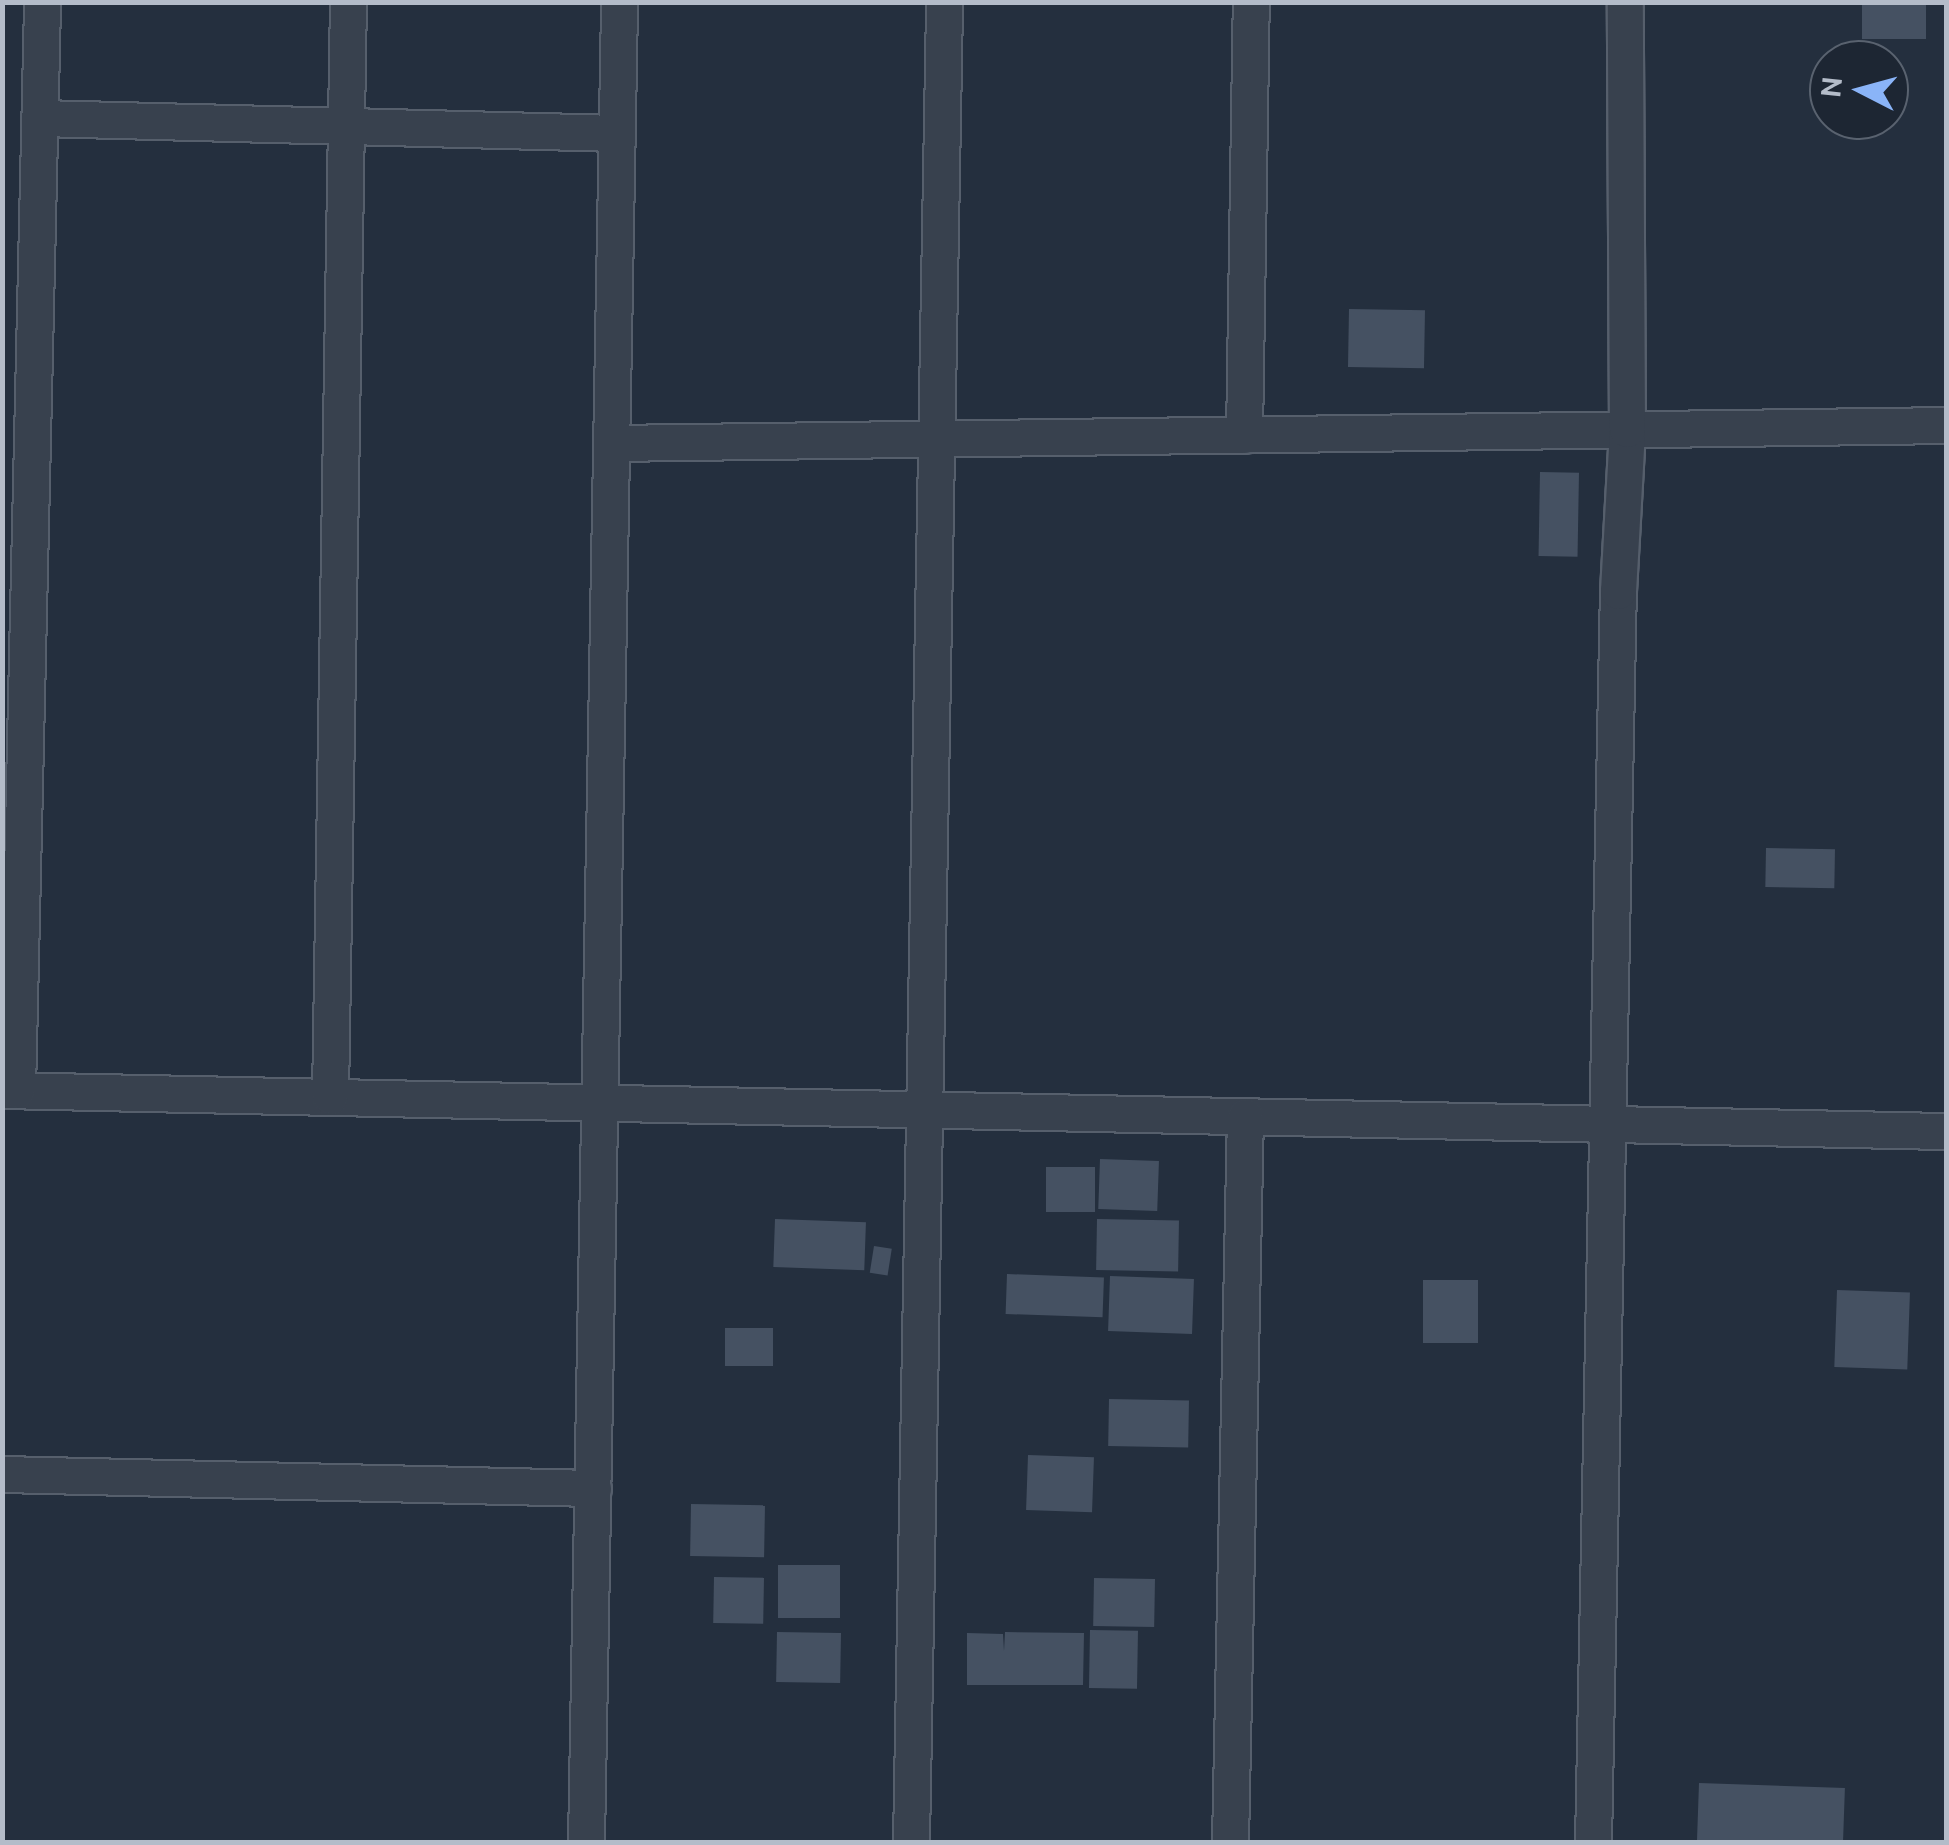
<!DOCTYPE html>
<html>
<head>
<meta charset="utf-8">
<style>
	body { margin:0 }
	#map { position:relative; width:1949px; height:1845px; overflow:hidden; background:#242f3e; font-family:Ubuntu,sans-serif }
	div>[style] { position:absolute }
	.building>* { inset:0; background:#455162; transform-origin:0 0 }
	.roads { filter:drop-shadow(2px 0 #565f6c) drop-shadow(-2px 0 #565f6c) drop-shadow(0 2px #565f6c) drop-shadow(0 -2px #565f6c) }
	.street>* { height:35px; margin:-17.5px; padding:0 17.5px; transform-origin:17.5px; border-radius:17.5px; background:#38414e }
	span { translate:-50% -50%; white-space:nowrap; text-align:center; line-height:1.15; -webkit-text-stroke:9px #1d2633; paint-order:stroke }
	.frame { position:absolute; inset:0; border:5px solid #b4bcc9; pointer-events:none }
	.north { position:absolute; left:1809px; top:40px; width:100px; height:100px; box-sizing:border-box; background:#1d2633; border:2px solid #59626f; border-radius:50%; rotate:276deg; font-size:28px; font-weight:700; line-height:40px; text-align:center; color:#b4bcc9 }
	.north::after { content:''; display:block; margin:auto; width:35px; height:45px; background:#8ab4f8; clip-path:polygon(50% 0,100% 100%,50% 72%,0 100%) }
</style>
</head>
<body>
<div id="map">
	<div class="building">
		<i style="left:1862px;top:2px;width:64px;height:37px"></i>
		<i style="left:1349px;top:309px;width:76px;height:58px;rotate:1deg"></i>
		<i style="left:1540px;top:472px;width:39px;height:84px;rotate:1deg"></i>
		<i style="left:1766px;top:848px;width:69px;height:39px;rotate:1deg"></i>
		<i style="left:1100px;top:1159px;width:59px;height:50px;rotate:2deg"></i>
		<i style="left:1046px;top:1167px;width:49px;height:45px"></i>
		<i style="left:775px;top:1219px;width:91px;height:48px;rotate:2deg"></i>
		<i style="left:1097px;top:1219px;width:82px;height:51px;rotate:1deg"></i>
		<i style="left:874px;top:1246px;width:18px;height:27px;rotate:9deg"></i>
		<i style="left:1007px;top:1274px;width:97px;height:40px;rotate:2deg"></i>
		<i style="left:1110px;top:1276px;width:84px;height:55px;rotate:2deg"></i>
		<i style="left:1423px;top:1280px;width:55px;height:63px"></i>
		<i style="left:1837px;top:1290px;width:73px;height:77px;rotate:2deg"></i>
		<i style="left:725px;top:1328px;width:48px;height:38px"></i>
		<i style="left:1109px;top:1399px;width:80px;height:47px;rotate:1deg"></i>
		<i style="left:1028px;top:1455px;width:66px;height:55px;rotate:2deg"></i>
		<i style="left:691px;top:1504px;width:74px;height:52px;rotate:1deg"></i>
		<i style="left:778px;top:1565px;width:62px;height:53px"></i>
		<i style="left:714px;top:1577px;width:50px;height:46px;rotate:1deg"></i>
		<i style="left:1094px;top:1578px;width:61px;height:48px;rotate:1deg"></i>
		<i style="left:1090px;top:1630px;width:48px;height:58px;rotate:1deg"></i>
		<i style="left:777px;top:1632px;width:64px;height:50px;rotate:1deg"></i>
		<i style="clip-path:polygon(1005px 1632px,1084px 1633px,1083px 1685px,967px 1685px,967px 1633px,1003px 1634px,1004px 1651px)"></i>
		<i style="left:1699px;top:1783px;width:146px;height:59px;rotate:2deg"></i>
	</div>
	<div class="roads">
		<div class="street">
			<i style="left:40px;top:118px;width:577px;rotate:1.49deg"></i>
			<i style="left:1244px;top:435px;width:433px;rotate:-89.1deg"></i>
			<i style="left:611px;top:443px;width:1335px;rotate:-0.77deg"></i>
			<i style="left:2px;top:1090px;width:1944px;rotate:1.21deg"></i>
			<i style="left:17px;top:1090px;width:1088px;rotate:-88.68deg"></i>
			<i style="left:330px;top:1096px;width:1094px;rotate:-89.06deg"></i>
			<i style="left:2px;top:1474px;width:591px;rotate:1.36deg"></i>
			<i style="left:586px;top:1842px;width:1840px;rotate:-88.97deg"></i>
			<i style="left:911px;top:1842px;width:1840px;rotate:-88.97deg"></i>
			<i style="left:1230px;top:1842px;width:726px;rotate:-88.82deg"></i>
			<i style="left:1593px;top:1842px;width:1251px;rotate:-88.86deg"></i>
			<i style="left:1618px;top:591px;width:162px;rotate:-86.8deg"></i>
			<i style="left:1627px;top:429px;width:427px;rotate:-90.3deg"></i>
		</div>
	</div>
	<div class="frame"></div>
	<div class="north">N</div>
</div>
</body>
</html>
